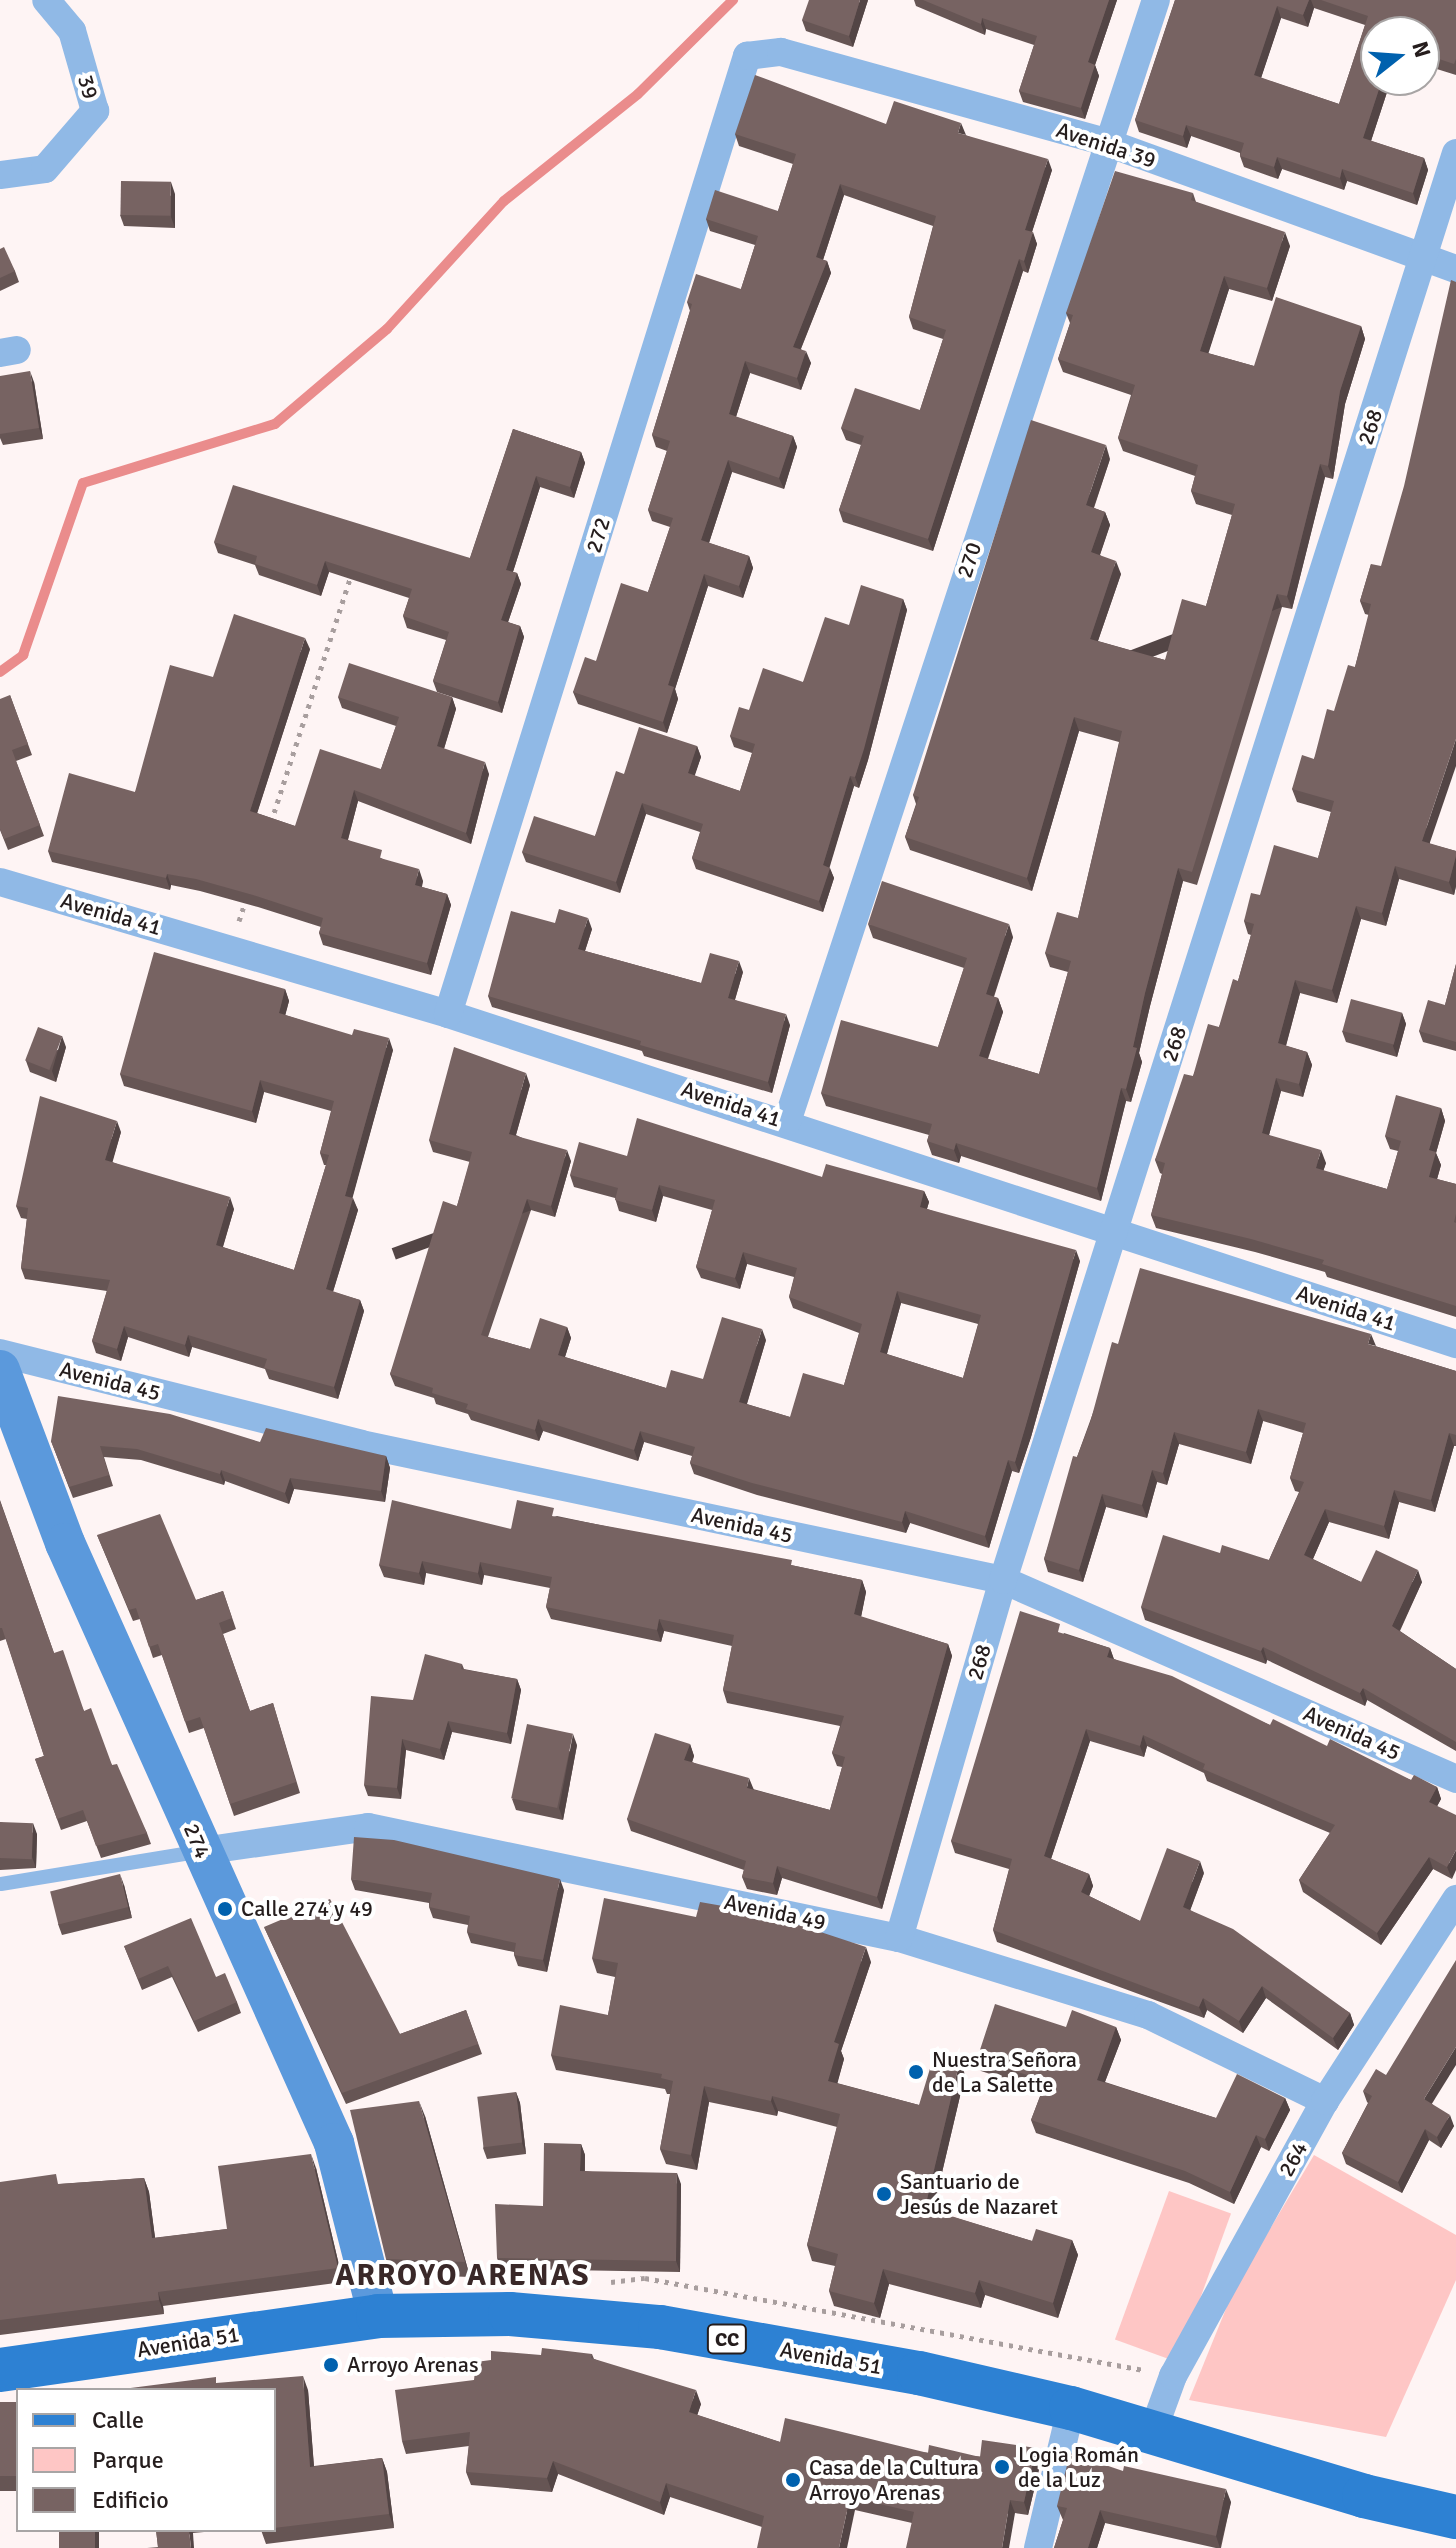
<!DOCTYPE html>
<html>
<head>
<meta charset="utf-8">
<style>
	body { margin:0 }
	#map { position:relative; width:1456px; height:2548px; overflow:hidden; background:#fef4f4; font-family:Signika,sans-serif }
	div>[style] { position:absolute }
	.green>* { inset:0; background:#fec6c5; transform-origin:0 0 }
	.stream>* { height:10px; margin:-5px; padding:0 5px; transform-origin:5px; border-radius:5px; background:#ea8c8c }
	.path>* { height:5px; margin-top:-2.5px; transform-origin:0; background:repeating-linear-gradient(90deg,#a89e9e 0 4px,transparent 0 10px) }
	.lane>* { height:14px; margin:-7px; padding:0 7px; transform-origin:7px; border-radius:7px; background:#90b9e6 }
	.street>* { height:28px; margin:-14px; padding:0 14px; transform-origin:14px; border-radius:14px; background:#90b9e6 }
	.secondary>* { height:40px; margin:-20px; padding:0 20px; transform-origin:20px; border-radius:20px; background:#5b99dc }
	.primary>* { height:44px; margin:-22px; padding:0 22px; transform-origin:22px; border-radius:22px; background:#2d81d3 }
	.wall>* { inset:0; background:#665554; transform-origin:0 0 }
	.shaded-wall>* { inset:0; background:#534545; transform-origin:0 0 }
	.building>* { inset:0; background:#776362; transform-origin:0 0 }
	.dots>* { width:22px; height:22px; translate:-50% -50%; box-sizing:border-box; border:4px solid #fff; border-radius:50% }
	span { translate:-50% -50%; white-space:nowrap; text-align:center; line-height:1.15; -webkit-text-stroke:8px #fff; paint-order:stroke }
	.shield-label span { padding:2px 6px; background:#fff; border:2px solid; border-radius:6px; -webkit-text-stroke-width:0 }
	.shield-label { font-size:20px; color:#251d1d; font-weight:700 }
	.street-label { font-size:22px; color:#251d1d }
	.poi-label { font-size:22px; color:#251d1d }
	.left { translate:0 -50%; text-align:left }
	.district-label { font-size:30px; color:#392828; font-weight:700; letter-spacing:2px }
	.legend { position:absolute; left:16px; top:2388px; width:260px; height:144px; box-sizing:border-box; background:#fff; border:2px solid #a8a5a5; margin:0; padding:10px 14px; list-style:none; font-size:24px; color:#251d1d }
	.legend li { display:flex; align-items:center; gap:16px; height:40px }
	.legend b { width:40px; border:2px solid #a8a5a5 }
	.north { position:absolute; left:1360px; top:16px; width:80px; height:80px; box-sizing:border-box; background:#fff; border:2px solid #a8a5a5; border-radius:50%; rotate:73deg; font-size:22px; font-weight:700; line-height:32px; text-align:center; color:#251d1d }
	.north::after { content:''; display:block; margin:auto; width:28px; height:36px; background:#0061ae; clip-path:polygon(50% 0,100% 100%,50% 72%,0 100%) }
</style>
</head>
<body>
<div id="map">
	<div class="green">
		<i style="clip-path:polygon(1314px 2155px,1456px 2235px,1456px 2280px,1386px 2437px,1189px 2400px,1234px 2289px)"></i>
		<i style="left:1169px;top:2191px;width:66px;height:158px;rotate:20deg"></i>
	</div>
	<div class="stream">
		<i style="left:0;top:672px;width:29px;rotate:-36deg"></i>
		<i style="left:23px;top:655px;width:182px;rotate:-70.8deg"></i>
		<i style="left:83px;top:483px;width:201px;rotate:-17.1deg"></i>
		<i style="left:275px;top:424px;width:147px;rotate:-40.3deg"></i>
		<i style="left:387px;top:329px;width:173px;rotate:-47.6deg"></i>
		<i style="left:504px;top:201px;width:171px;rotate:-38.6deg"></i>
		<i style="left:638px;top:94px;width:134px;rotate:-44.7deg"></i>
	</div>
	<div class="path">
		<i style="left:271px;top:822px;width:262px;rotate:-72deg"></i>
		<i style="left:239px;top:921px;width:22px;rotate:-72deg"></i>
		<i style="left:611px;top:2282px;width:34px;rotate:-7deg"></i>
		<i style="left:645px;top:2278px;width:507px;rotate:10.45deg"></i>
	</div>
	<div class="lane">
		<i style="left:1px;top:1884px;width:204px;rotate:-9.3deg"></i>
	</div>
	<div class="street">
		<i style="left:0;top:175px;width:45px;rotate:-7.6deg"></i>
		<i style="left:45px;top:169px;width:77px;rotate:-49.2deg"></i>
		<i style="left:95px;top:111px;width:83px;rotate:-106deg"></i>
		<i style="left:72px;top:31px;width:40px;rotate:-130deg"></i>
		<i style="left:0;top:353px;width:17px;rotate:-10deg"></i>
		<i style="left:0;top:882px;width:467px;rotate:16.4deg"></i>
		<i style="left:448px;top:1014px;width:1061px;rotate:18.13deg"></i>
		<i style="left:448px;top:1014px;width:1004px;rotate:-72.67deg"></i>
		<i style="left:747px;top:56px;width:34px;rotate:-7deg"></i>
		<i style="left:781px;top:52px;width:336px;rotate:15.5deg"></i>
		<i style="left:1105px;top:142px;width:373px;rotate:19.9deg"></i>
		<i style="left:787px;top:1122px;width:1181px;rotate:-71.8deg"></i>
		<i style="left:0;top:1353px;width:372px;rotate:14.1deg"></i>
		<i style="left:361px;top:1444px;width:656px;rotate:11.96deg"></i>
		<i style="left:1003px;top:1580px;width:495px;rotate:23.7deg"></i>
		<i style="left:202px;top:1851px;width:168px;rotate:-8.2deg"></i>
		<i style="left:368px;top:1827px;width:542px;rotate:11.81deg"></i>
		<i style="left:899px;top:1938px;width:261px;rotate:17.2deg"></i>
		<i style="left:1148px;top:2015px;width:197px;rotate:25.9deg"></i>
		<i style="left:899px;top:1938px;width:373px;rotate:-73.8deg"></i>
		<i style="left:1003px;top:1580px;width:1497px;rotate:-72.39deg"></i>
		<i style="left:1153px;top:2431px;width:59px;rotate:-70deg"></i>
		<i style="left:1173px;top:2376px;width:314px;rotate:-61.1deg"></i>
		<i style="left:1325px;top:2101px;width:241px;rotate:-57deg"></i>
		<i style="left:1038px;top:2548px;width:144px;rotate:-76.7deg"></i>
	</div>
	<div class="secondary">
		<i style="left:0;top:1370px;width:185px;rotate:69.4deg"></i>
		<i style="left:65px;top:1543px;width:658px;rotate:65.85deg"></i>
		<i style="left:334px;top:2143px;width:179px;rotate:75.7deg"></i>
	</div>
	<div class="primary">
		<i style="left:0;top:2370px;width:382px;rotate:-8.1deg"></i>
		<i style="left:378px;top:2316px;width:132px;rotate:-0.9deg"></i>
		<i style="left:510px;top:2314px;width:151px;rotate:5deg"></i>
		<i style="left:660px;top:2327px;width:263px;rotate:10.1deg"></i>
		<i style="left:919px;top:2373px;width:156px;rotate:13deg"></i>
		<i style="left:1071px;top:2408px;width:306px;rotate:16.7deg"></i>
		<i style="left:1364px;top:2496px;width:94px;rotate:12.9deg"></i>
	</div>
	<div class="wall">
		<i style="clip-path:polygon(868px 0,853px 47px,806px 31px,802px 20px)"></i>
		<i style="clip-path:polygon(914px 0,1117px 0,1095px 65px,1099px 76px,1085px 119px,1023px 102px,1019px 91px,1034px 45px,986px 29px,985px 35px,916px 6px)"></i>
		<i style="clip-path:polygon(evenodd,1175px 0,1456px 0,1456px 75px,1424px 65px,1424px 32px,1376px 32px,1376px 80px,1391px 80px,1371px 141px,1424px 158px,1428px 170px,1417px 205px,1347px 181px,1344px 190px,1282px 169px,1278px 179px,1244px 167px,1240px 156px,1240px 153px,1191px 136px,1187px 148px,1139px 132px,1135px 120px,1175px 0,1314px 8px,1365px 25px,1339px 104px,1261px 78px,1281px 18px,1308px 27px,1314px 8px)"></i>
		<i style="clip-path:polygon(886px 124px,965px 135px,1052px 170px,1032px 232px,1037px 244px,1028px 273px,1023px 271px,933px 551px,843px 522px,839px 510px,861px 445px,846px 440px,841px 428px,920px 410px,943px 339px,913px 329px,909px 317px,933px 226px,844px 195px,823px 260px,827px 261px,831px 273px,801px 349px,811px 363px,801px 390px,750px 373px,736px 417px,793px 436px,797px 447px,784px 489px,732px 472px,709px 543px,749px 556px,753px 568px,743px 598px,708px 586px,675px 689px,678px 699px,667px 733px,578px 704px,573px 692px,648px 592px,670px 527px,652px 521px,648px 510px,667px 451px,656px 447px,652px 435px,690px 311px,687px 302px,741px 289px,755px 245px,710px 231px,706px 219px,778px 211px,793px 164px,739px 146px,735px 134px)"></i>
		<i style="clip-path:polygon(1193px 193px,1196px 202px,1290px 246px,1272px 301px,1229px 289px,1208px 353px,1254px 366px,1361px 326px,1365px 339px,1345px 404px,1333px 479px,1325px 477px,1292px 609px,1282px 607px,1197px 885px,1183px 881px,1150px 1006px,1139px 1053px,1142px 1062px,1131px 1102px,1126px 1101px,1101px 1201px,961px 1156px,959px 1163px,932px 1155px,927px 1141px,929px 1135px,826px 1106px,821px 1093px,938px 1047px,964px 968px,873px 938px,868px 924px,1013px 937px,994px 997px,998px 998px,1003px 1012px,988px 1059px,1039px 1074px,1068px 972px,1050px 967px,1045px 953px,1078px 918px,1119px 742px,1079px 731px,1032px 891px,910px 850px,905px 837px,916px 804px,913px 795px,1110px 459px,1094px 508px,1105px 512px,1110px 525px,1100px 555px,1121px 574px,1098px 641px,1165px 660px,1206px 606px,1232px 515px,1196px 504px,1191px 491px,1195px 476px,1123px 451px,1118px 438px,1131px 395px,1063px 372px,1058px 359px,1070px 323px,1066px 313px)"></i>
		<i style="clip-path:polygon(175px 194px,175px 228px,124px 226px,120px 215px)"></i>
		<i style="clip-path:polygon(0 249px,15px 271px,19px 282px,0 291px)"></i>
		<i style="clip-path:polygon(0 376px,34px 382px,43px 439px,3px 445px,0 438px)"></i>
		<i style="clip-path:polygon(513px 429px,581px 452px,585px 463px,574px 498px,540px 487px,513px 572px,517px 573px,521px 584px,508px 622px,520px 626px,524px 637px,502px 713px,437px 692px,433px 681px,446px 640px,407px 628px,403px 616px,409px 598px,329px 572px,321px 596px,259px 575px,255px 565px,218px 553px,214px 542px,470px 558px)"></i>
		<i style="clip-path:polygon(1371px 564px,1430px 844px,1456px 851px,1456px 886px,1454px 895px,1399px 879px,1386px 926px,1361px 919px,1337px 1003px,1300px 993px,1286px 1046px,1307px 1052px,1312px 1065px,1303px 1097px,1281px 1091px,1269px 1135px,1326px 1163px,1323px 1171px,1387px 1189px,1398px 1151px,1390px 1149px,1385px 1136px,1441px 1108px,1445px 1121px,1436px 1153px,1441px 1165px,1437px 1179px,1456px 1184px,1456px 1317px,1327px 1277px,1325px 1272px,1255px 1252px,1156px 1228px,1151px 1215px,1162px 1174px,1160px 1173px,1155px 1160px,1193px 1076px,1219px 1027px,1238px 981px,1251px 935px,1248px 934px,1244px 921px,1260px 895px,1318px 858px,1331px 812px,1297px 802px,1292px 789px,1314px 759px,1355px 667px,1369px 615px,1365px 614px,1360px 601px)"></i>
		<i style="clip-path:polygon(903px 599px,907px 610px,868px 760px,859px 788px,854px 786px,829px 867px,834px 878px,823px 912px,696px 869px,692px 858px,700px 832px,646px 814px,620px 893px,526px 862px,522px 852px,595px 836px,624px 774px,697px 746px,701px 757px,694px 776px,740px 791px,752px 753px,734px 747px,730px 736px,749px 710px,803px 682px,849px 625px)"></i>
		<i style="clip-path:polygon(310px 649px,257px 813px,295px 826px,381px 769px,396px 726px,342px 708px,338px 697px,452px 697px,456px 709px,444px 749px,489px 774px,471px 844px,358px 801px,348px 840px,423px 881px,422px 887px,447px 894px,451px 905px,431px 975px,323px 945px,319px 933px,321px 927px,258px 907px,200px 891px,171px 885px,170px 890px,52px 862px,48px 851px,135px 792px,213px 677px)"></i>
		<i style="clip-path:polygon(10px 695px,32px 755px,16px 761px,44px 836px,8px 850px,0 830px)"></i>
		<i style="clip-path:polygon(555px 923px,592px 929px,585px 951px,701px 983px,743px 972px,735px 1000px,790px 1025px,772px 1093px,644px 1056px,642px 1051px,492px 1007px,488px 996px)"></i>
		<i style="clip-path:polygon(1456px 964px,1456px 1051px,1423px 1042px,1419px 1031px,1445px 1005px)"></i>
		<i style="clip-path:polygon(285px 989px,289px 1001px,285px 1015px,393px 1050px,352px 1198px,358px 1210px,333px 1292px,360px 1300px,364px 1311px,338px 1399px,269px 1379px,265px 1369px,192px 1347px,189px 1357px,128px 1337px,121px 1361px,96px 1353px,92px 1341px,107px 1291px,25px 1279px,21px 1268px,27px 1219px,21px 1218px,16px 1206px,121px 1132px,112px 1162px,234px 1209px,223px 1247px,294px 1270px,326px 1165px,324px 1165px,320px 1153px,331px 1111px,264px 1092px,256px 1123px,124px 1086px,120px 1074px)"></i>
		<i style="clip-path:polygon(1402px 1013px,1406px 1024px,1397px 1057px,1346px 1042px,1342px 1031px)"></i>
		<i style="clip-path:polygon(66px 1047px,56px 1082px,30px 1072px,26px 1061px)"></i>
		<i style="clip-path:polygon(evenodd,530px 1085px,516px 1135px,571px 1161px,555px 1217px,531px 1210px,488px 1337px,530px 1349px,567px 1327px,571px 1338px,565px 1357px,666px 1388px,703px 1379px,766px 1340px,747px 1404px,790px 1417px,844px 1385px,859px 1333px,793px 1308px,789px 1297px,794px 1277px,747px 1264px,740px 1289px,701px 1278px,696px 1267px,712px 1210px,663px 1196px,656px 1222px,619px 1211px,615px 1198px,574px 1187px,570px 1175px,627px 1156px,822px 1177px,924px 1191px,929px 1202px,927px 1209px,1080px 1261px,1031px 1437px,1019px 1473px,1012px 1471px,989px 1548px,910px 1523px,906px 1533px,757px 1495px,694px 1474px,690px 1463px,692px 1456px,644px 1442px,638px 1461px,543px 1431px,539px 1441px,471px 1420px,468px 1414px,436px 1404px,434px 1398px,395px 1386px,390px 1374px,457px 1206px,470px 1162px,433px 1152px,429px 1140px,530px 1085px,901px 1303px,978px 1324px,963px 1378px,887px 1354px,901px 1303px)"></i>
		<i style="clip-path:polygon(1118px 1344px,1375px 1346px,1456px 1371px,1456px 1446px,1454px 1446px,1435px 1512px,1399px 1502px,1389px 1539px,1329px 1522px,1313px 1559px,1361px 1582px,1422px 1582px,1400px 1631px,1456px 1669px,1456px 1751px,1367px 1700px,1365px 1706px,1267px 1660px,1266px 1664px,1145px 1620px,1141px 1607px,1220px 1553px,1269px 1560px,1299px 1492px,1295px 1491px,1290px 1478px,1303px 1433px,1263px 1421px,1251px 1464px,1179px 1444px,1167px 1485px,1157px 1482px,1147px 1518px,1106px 1507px,1083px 1582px,1048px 1572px,1044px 1559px,1077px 1457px)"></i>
		<i style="clip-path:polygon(51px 1441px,260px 1442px,386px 1456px,390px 1468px,385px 1502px,294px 1489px,289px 1504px,225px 1481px,224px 1485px,141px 1460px,104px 1457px,113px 1486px,73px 1498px)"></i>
		<i style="clip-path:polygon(0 1500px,54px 1653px,147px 1833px,151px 1844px,101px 1858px,87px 1821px,61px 1830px,35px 1759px,44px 1756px,6px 1639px,0 1641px)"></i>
		<i style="clip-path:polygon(557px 1516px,862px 1580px,866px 1592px,861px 1617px,948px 1644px,952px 1656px,882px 1909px,782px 1878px,777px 1895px,747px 1889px,742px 1877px,744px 1870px,631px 1831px,627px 1819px,690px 1744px,694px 1756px,692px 1762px,753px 1789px,830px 1810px,842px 1767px,837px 1766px,832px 1753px,840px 1726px,727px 1703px,723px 1690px,732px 1646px,664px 1631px,661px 1642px,551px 1619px,546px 1607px,550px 1588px,484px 1575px,482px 1585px,426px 1573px,424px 1585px,384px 1577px,379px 1565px)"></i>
		<i style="clip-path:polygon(97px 1535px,196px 1600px,223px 1591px,236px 1629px,223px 1634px,250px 1711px,273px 1703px,300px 1793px,234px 1816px,204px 1728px,189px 1733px,162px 1655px,153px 1658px,140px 1619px,133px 1621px)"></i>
		<i style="clip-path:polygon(1064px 1633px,1110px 1648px,1114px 1659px,1270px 1725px,1411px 1780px,1437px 1787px,1441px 1799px,1437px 1806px,1452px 1879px,1433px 1869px,1381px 1945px,1303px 1892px,1299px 1880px,1330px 1833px,1207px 1781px,1204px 1773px,1147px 1746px,1144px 1757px,1090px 1741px,1051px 1859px,1089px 1874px,1093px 1886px,1089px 1896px,1140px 1921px,1204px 1873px,1190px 1910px,1350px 2013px,1354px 2025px,1338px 2050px,1266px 1998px,1243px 2033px,1207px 2010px,1204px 2018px,997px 1942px,993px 1930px,1009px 1869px,955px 1853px,951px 1841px)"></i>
		<i style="clip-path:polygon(462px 1664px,464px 1669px,517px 1679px,521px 1690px,511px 1744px,452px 1732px,444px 1760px,406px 1750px,401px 1799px,368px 1796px,364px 1785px,413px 1700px)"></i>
		<i style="clip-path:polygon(577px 1745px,563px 1820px,516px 1810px,512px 1799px)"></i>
		<i style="clip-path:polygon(0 1822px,37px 1834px,36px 1868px,0 1870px)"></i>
		<i style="clip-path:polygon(351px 1879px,564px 1890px,547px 1972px,518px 1966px,514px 1955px,514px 1952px,471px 1943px,467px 1932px,468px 1925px,433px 1918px,429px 1907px,429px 1903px,355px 1890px)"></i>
		<i style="clip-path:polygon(124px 1885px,132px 1918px,62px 1935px,58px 1924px)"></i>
		<i style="clip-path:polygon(264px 1927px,400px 2034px,466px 2010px,482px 2054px,346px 2104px)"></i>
		<i style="clip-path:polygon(124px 1946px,216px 1977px,237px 2002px,241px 2013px,198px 2032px,172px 1977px,142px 1990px)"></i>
		<i style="clip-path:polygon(592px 1958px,871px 1962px,841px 2051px,844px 2059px,837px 2083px,919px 2105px,965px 2075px,933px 2211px,1032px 2241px,1072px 2240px,1078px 2255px,1058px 2318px,985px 2295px,981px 2308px,889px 2284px,880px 2318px,834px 2306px,829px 2291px,835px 2266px,812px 2261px,807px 2245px,837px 2127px,778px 2111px,777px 2116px,709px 2102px,697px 2170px,666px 2164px,660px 2149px,670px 2094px,667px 2094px,665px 2089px,556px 2070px,551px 2055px,608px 2015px,615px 1977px,597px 1973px)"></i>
		<i style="clip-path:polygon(1066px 2027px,1116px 2027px,1121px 2040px,1105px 2082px,1216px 2118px,1285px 2098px,1290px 2110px,1269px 2151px,1261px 2147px,1234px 2204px,1189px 2183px,1036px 2133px,1031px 2120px,1042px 2091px,981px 2071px,977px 2059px)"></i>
		<i style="clip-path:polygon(1363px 2091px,1432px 2104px,1454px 2126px,1441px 2148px,1429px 2140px,1402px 2193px,1346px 2164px,1342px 2153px,1368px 2103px,1367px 2102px)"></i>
		<i style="clip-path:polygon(516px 2092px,520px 2103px,526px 2154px,487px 2159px,483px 2148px)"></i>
		<i style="clip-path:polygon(425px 2116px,470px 2277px,391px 2274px,386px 2259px)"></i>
		<i style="clip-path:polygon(581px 2144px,585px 2155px,585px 2171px,681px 2184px,680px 2272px,501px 2269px,497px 2258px,543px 2206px)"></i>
		<i style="clip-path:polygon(316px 2168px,343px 2282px,163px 2306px,164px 2314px,0 2335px,0 2182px,60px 2184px,144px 2178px,149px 2192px,155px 2238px,227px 2229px)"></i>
		<i style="clip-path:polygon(592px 2354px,594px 2359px,701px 2404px,697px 2415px,780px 2442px,1041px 2461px,1028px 2515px,1015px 2513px,912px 2523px,855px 2510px,762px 2527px,670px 2497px,664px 2515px,558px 2474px,552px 2492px,471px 2485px,466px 2472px,469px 2446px,406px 2454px,402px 2441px,474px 2380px,541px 2355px)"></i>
		<i style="clip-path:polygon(218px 2383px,308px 2390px,314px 2466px,382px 2458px,387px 2472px,394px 2528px,266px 2544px,261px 2530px,274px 2530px,274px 2390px)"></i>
		<i style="left:18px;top:2402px;width:89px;height:18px;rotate:90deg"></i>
		<i style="clip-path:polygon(1123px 2471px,1231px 2502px,1221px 2548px,1216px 2548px,1105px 2523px,1097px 2548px,1054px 2548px,1063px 2520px,1057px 2506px)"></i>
		<i style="clip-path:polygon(156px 2530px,226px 2530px,193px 2533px,158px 2547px)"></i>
	</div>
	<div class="shaded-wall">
		<i style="clip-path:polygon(860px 0,868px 0,853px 47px,849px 36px)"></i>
		<i style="clip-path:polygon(1109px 0,1117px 0,1095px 65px,1099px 76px,1085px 119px,1081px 108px,1088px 62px)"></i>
		<i style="clip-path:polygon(1309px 0,1311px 0,1314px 8px,1308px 27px,1303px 15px)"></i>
		<i style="clip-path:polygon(1277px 6px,1281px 18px,1258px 87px,1254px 75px)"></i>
		<i style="clip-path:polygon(982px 18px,986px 29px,985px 35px,981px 24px)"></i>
		<i style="clip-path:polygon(1382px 80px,1391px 80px,1368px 150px,1363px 138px)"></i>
		<i style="clip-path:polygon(961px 123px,966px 135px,958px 133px)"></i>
		<i style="clip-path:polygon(1186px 125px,1191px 136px,1187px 148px,1183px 136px)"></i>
		<i style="clip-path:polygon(1277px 157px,1282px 169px,1278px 179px,1274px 167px)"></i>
		<i style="clip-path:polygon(1424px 158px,1428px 170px,1417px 205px,1413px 193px)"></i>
		<i style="clip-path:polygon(1048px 159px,1052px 170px,1029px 241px,1025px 230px)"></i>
		<i style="clip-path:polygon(1342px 169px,1347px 181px,1344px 190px,1340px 178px)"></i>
		<i style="clip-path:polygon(171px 182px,175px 194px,175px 228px,171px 217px)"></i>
		<i style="clip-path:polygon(840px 184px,844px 195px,820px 269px,816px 257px)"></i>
		<i style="clip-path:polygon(1033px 232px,1037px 244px,1028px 273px,1024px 261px)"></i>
		<i style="clip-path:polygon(1285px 232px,1290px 246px,1272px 301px,1267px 288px)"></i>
		<i style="clip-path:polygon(1019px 259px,1023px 271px,933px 551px,928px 539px)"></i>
		<i style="clip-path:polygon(827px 261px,831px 273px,797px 358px,793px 347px)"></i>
		<i style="clip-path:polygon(1224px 276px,1229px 289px,1205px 364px,1200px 351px)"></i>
		<i style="clip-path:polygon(1361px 326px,1365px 339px,1345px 404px,1333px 479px,1328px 466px,1340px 391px)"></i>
		<i style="clip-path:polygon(806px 351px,811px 363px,801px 390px,797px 378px)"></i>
		<i style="clip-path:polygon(745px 361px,750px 373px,733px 426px,729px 414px)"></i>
		<i style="clip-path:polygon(30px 371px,34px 382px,43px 439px,39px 428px)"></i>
		<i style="clip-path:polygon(793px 436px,797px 447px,784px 489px,779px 478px)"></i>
		<i style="clip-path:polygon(1106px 445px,1110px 459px,1090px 518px,1086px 505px)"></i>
		<i style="clip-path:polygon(581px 452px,585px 463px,574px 498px,570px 487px)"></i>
		<i style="clip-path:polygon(728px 460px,732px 472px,706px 552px,701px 540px)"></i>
		<i style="clip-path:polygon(1320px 464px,1325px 477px,1292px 609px,1287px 596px)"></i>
		<i style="clip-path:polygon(536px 476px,540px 487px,510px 581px,506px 570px)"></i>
		<i style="clip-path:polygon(1105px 512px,1110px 525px,1096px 566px,1091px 552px)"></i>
		<i style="clip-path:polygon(749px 556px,753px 568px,743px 598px,739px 586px)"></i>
		<i style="clip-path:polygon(325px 561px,329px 572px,321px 596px,317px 585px)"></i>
		<i style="clip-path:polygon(1116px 561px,1121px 574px,1094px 652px,1090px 639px)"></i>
		<i style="clip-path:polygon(517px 573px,521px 584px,505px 631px,501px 620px)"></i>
		<i style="clip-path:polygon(704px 574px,708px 586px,675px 689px,678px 699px,667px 733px,663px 722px,668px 685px)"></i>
		<i style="left:1277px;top:594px;width:14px;height:291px;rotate:69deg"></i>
		<i style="clip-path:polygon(903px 599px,907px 610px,868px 760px,859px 788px,855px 777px)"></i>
		<i style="clip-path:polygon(520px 626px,524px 637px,502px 713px,498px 702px)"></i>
		<i style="clip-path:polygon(305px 638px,310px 649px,254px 823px,250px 811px)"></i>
		<i style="clip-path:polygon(452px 697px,456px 709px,441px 758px,437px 746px)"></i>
		<i style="clip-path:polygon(1074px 717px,1079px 731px,1032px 891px,1027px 878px)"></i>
		<i style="clip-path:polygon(1456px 739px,1456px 766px,1426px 854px,1422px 841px)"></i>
		<i style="clip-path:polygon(697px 746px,701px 757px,692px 784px,688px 773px)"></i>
		<i style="clip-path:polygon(485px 762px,489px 774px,471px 844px,466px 833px)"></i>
		<i style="clip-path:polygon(850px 776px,854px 786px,827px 876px,823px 865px)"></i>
		<i style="clip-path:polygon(354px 790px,358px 801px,345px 850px,341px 838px)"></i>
		<i style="clip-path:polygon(642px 803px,646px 814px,620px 893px,616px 882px)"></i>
		<i style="clip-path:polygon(1456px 856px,1456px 886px,1454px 895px,1449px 882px)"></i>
		<i style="clip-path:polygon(1395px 866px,1399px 879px,1386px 926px,1382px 913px)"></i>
		<i style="clip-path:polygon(830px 868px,834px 878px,823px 912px,819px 901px)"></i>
		<i style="clip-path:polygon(1178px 868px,1183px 881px,1150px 1006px,1139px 1053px,1142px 1062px,1131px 1102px,1126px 1089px,1133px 1047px,1145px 993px)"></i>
		<i style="clip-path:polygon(419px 869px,423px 881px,419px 896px,415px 885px)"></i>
		<i style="clip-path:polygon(167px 874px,171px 885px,170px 890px,166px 878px)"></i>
		<i style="clip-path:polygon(447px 894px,451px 905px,431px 975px,427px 963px)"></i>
		<i style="clip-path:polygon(1356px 906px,1361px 919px,1337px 1003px,1332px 990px)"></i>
		<i style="clip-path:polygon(588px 918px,592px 929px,582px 960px,578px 949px)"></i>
		<i style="clip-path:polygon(1009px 924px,1013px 937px,990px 1007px,986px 994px)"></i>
		<i style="clip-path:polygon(739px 961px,743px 972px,732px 1009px,728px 998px)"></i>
		<i style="clip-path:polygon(1295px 980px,1300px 993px,1283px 1056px,1278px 1043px)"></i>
		<i style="clip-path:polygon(285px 989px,289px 1001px,283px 1024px,279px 1013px)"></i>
		<i style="clip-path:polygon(998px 998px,1003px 1012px,984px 1069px,979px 1056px)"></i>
		<i style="clip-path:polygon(1402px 1013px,1406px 1024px,1397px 1057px,1393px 1046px)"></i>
		<i style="clip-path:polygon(786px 1014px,790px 1025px,772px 1093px,768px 1082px)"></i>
		<i style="clip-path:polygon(62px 1036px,66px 1047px,56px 1082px,52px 1071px)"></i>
		<i style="clip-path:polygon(389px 1038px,393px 1050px,350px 1207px,345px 1196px)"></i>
		<i style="clip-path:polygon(1307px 1052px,1312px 1065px,1303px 1097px,1299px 1084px)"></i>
		<i style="clip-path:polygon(526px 1073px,530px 1085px,513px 1145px,509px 1134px)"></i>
		<i style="clip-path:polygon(1276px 1078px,1281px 1091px,1266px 1146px,1262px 1133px)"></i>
		<i style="clip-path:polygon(260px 1080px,264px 1092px,256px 1123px,252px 1111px)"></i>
		<i style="clip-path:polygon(1121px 1088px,1126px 1101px,1101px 1201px,1097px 1188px)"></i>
		<i style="clip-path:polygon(1441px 1108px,1445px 1121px,1436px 1153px,1441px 1165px,1434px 1190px,1429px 1177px,1429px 1150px)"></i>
		<i style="clip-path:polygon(117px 1121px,121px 1132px,110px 1171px,105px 1160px)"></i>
		<i style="clip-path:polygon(956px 1143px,961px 1156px,959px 1163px,954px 1150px)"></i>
		<i style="clip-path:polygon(567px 1150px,571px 1161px,555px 1217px,551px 1206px)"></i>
		<i style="clip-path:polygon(1321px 1150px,1326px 1163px,1320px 1181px,1316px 1168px)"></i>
		<i style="clip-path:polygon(659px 1185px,663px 1196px,656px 1222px,652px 1210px)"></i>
		<i style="clip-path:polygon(924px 1191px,929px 1202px,924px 1218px,920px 1207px)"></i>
		<i style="clip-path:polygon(230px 1197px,234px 1209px,220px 1256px,216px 1245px)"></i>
		<i style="clip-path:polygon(353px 1198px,358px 1210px,330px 1301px,326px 1289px)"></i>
		<i style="left:527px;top:1199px;width:12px;height:144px;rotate:70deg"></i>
		<i style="clip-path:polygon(1076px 1250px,1080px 1261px,1031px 1437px,1019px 1473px,1015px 1462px)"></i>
		<i style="clip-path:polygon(743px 1252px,747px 1264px,740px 1289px,735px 1278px)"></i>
		<i style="clip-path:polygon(897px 1291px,901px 1303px,884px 1364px,880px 1352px)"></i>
		<i style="clip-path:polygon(360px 1300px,364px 1311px,338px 1399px,334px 1387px)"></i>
		<i style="clip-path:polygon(124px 1326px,128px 1337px,121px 1361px,117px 1349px)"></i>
		<i style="clip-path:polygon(567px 1327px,571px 1338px,562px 1366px,558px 1355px)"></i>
		<i style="clip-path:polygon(762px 1329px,766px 1340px,744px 1413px,739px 1402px)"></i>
		<i style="clip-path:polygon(1371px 1334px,1376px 1346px,1368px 1344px)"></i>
		<i style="clip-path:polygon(188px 1335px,192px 1347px,189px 1357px,185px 1345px)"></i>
		<i style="clip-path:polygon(1258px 1409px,1263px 1421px,1251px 1464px,1246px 1452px)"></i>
		<i style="clip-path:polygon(538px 1419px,543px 1431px,539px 1441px,535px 1430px)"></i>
		<i style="clip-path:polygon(640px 1431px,644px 1442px,638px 1461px,634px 1450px)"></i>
		<i style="clip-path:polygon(1174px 1432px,1179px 1444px,1167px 1485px,1163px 1473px)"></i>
		<i style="clip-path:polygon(1449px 1433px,1454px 1446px,1435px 1512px,1431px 1500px)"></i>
		<i style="clip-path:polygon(386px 1456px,390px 1468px,385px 1502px,381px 1491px)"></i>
		<i style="clip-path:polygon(1008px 1460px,1012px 1471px,989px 1548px,985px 1536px)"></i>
		<i style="clip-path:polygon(221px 1470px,225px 1481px,224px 1485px,220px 1474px)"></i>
		<i style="clip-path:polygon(1152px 1470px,1157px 1482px,1147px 1518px,1142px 1505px)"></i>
		<i style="clip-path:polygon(290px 1478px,294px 1489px,289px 1504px,285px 1493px)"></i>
		<i style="clip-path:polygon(1394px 1490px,1399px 1502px,1389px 1539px,1384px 1526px)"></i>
		<i style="clip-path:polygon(1102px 1494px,1106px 1507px,1083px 1582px,1079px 1570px)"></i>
		<i style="clip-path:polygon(1325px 1509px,1329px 1522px,1309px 1568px,1304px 1555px)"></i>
		<i style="clip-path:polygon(905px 1511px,910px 1523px,906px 1533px,902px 1522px)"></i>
		<i style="clip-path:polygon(422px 1561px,426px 1573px,424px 1585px,419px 1573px)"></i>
		<i style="clip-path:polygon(480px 1562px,484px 1575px,482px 1585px,478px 1573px)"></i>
		<i style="clip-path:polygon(1418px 1570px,1422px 1582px,1396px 1638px,1392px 1626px)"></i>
		<i style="clip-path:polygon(862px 1580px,866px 1592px,859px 1627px,854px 1614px)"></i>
		<i style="clip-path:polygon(659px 1619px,664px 1631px,661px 1642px,657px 1630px)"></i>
		<i style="clip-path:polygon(948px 1644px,952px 1656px,882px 1909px,877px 1897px)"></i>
		<i style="clip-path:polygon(1263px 1647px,1267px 1660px,1266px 1664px,1261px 1651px)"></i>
		<i style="clip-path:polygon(1110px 1648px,1114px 1660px,1107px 1657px)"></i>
		<i style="clip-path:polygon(517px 1679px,521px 1690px,511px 1744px,507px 1733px)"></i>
		<i style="clip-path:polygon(1363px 1688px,1367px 1700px,1365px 1706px,1360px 1693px)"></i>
		<i style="clip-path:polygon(448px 1721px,452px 1732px,444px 1760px,440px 1749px)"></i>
		<i style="clip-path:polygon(1086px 1729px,1090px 1741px,1048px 1868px,1044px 1856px)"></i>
		<i style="clip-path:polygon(573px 1734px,577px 1745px,563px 1820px,559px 1808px)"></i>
		<i style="clip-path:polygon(1143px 1735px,1147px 1746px,1144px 1757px,1140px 1746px)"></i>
		<i style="clip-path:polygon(402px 1739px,406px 1750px,401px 1799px,397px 1788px)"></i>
		<i style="clip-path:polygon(690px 1744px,694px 1756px,689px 1772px,684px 1760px)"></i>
		<i style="clip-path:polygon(749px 1778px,754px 1790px,747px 1788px)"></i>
		<i style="clip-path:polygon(1437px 1787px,1441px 1799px,1433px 1814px,1429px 1802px)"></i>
		<i style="clip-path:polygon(33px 1823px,37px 1834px,36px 1868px,32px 1857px)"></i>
		<i style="clip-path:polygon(1456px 1850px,1456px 1870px,1452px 1879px,1447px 1867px)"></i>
		<i style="clip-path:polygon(1429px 1857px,1433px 1869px,1381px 1945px,1377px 1933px)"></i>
		<i style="clip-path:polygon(1200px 1861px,1204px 1873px,1187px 1919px,1183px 1907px)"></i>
		<i style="clip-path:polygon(777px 1866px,782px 1878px,777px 1895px,773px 1883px)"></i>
		<i style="clip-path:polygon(120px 1874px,124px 1885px,132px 1918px,128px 1907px)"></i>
		<i style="clip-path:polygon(1089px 1874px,1093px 1886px,1086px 1904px,1081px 1892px)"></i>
		<i style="clip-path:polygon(560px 1879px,564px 1890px,547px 1972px,543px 1960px)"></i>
		<i style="clip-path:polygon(866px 1947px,871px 1962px,841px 2051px,844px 2059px,834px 2096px,828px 2081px,834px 2042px)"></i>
		<i style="clip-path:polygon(1262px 1986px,1266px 1998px,1243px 2033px,1239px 2021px)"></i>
		<i style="clip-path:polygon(1203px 1998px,1207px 2010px,1204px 2018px,1199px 2007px)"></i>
		<i style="clip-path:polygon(1350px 2013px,1354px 2025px,1338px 2050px,1333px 2038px)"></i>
		<i style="clip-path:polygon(1116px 2027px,1121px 2040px,1101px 2092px,1097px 2080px)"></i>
		<i style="clip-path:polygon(1456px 2047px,1456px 2065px,1428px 2110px,1424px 2099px)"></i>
		<i style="clip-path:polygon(960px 2060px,965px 2075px,930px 2223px,925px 2208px)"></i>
		<i style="clip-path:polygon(704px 2086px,709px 2102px,697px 2170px,691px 2155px)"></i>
		<i style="clip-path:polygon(516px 2092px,520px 2103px,526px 2154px,522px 2143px)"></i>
		<i style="clip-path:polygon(772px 2096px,778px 2111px,777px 2116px,771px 2101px)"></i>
		<i style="clip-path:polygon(1285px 2098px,1290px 2110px,1269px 2151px,1265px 2139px)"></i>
		<i style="clip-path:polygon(419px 2101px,425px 2116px,470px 2277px,465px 2262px)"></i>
		<i style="clip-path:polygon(1450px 2115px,1454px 2126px,1441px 2148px,1437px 2137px)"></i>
		<i style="clip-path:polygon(1425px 2129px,1429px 2140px,1402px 2193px,1398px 2182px)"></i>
		<i style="clip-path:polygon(1256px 2135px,1261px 2147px,1234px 2204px,1230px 2192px)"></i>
		<i style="clip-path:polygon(581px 2144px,585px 2155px,584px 2182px,580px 2171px)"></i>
		<i style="clip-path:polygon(311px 2154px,316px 2168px,343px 2282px,338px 2268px)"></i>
		<i style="clip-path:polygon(677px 2173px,681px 2184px,680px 2272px,676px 2261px)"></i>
		<i style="clip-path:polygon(144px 2178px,149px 2192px,157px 2252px,152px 2238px)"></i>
		<i style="clip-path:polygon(1072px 2240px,1078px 2255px,1058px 2318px,1053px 2303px)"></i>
		<i style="clip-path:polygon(883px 2269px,889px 2284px,880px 2318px,874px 2303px)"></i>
		<i style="clip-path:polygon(979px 2280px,985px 2295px,981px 2308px,975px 2293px)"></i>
		<i style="clip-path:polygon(158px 2292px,163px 2306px,164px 2314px,159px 2300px)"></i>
		<i style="clip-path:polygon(303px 2376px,308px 2390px,315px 2481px,310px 2467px)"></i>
		<i style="clip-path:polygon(696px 2390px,701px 2404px,694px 2425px,689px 2412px)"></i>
		<i style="clip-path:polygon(1036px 2448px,1041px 2461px,1028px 2515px,1024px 2502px)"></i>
		<i style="clip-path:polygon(382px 2458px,387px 2472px,394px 2528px,389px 2514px)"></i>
		<i style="clip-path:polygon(553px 2461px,558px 2474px,552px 2492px,547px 2478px)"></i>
		<i style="clip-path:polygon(666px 2483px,670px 2497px,664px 2515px,660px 2502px)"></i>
		<i style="clip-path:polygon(1226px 2489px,1231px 2502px,1220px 2548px,1216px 2536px)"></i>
		<i style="clip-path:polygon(850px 2497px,855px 2510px,847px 2548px,839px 2548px)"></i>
		<i style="clip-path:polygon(1010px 2500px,1015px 2513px,1009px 2548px,1002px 2548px)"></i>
		<i style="clip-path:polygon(1100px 2510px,1105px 2523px,1097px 2548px,1088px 2548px)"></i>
		<i style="left:95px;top:2530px;width:4px;height:18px"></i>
		<i style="clip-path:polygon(189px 2530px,192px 2530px,193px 2533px,194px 2548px,191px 2548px)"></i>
	</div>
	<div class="building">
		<i style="clip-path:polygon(809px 0,860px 0,849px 36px,802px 20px)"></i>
		<i style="clip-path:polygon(923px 0,1109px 0,1088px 62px,1095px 65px,1081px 108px,1019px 91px,1037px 36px,982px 18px,981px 24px)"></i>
		<i style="clip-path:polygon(1175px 0,1309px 0,1303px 15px,1277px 6px,1254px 75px,1339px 104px,1368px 16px,1321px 0,1456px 0,1456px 59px,1454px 64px,1424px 54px,1424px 32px,1376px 32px,1376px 80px,1382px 80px,1363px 138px,1424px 158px,1413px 193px,1342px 169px,1340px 178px,1277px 157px,1274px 167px,1240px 156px,1244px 143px,1186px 125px,1183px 136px,1135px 120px)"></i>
		<i style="clip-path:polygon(755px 75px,886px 124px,894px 101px,961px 123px,958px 133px,1048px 159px,1025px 230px,1033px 232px,1024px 261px,1019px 259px,928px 539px,839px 510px,864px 436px,841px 428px,855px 388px,920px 410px,946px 330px,909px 317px,936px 216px,840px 184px,816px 257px,827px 261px,793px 347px,806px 351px,797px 378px,745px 361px,729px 414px,793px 436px,779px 478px,728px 460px,701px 540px,749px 556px,739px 586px,704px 574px,668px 685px,674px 687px,663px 722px,573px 692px,585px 657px,596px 661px,621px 583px,648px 592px,673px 518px,648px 510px,670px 441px,652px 435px,692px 304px,687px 302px,696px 274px,741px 289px,758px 236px,706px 219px,715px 190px,778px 211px,796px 154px,735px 134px)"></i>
		<i style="clip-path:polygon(1115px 171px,1193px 193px,1191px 200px,1285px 232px,1267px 288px,1224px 276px,1200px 351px,1254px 366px,1276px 297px,1361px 326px,1340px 391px,1328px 466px,1320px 464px,1287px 596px,1277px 594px,1192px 872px,1178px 868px,1145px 993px,1133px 1047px,1137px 1048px,1126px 1089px,1121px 1088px,1097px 1188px,956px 1143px,954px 1150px,927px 1141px,932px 1124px,821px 1093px,841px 1020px,938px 1047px,967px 958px,868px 924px,882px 881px,1009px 924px,986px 994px,998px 998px,979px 1056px,1039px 1074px,1071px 961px,1045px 953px,1057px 912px,1078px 918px,1122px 731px,1074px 717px,1027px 878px,905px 837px,919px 797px,913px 795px,1031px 420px,1106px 445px,1086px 505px,1105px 512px,1091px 552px,1116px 561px,1090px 639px,1165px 660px,1182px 599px,1206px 606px,1235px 504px,1191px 491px,1198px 465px,1118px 438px,1135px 385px,1058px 359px,1073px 315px,1066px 313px)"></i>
		<i style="left:121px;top:181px;width:50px;height:34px;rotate:1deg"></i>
		<i style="clip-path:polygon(4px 247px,15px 271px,0 278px,0 249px)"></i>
		<i style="clip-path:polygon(1451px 280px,1456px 282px,1456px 739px,1422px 841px,1456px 851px,1456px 856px,1449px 882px,1395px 866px,1382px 913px,1356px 906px,1332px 990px,1295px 980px,1278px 1043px,1307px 1052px,1299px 1084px,1276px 1078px,1262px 1133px,1321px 1150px,1316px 1168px,1387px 1189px,1401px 1141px,1385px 1136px,1396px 1095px,1441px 1108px,1429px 1150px,1436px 1152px,1429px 1177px,1456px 1184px,1456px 1214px,1454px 1222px,1456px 1223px,1456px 1306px,1322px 1264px,1324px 1260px,1251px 1239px,1151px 1215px,1165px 1163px,1155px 1160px,1184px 1074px,1193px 1076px,1208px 1024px,1219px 1027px,1233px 979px,1238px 981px,1254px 924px,1244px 921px,1251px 893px,1260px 895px,1274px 845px,1318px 858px,1334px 801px,1292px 789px,1302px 755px,1314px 759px,1327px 709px,1334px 711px,1348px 665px,1355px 667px,1371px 604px,1360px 601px,1371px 564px,1381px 566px,1404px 486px)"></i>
		<i style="clip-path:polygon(30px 371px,39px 428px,0 434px,0 376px)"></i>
		<i style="clip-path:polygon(513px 429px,581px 452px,570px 487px,536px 476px,506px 570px,517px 573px,501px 620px,520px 626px,498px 702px,433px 681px,449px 632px,403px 616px,412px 589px,325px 561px,317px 585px,255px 564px,257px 556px,214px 542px,233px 485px,470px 558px)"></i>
		<i style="clip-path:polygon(861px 585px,903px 599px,864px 749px,855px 777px,850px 776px,823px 865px,830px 868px,819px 901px,692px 858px,703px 824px,642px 803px,616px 882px,522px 852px,534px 816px,595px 836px,616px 771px,624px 774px,639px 727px,697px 746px,688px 773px,740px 791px,755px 744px,730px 736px,739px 707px,749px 710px,763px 668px,803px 682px,825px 617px,849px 625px)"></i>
		<i style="clip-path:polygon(234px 614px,305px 638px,250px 811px,295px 826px,320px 749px,381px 769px,399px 717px,338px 697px,349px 663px,452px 697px,437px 746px,485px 762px,466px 833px,354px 790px,341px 838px,382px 850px,380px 858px,419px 869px,415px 885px,447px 894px,427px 963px,319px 933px,323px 918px,253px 895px,196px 879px,167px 874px,166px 878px,48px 851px,69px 773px,135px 792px,170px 665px,213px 677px)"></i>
		<i style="clip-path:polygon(10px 695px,28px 744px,12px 750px,40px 825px,4px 839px,0 829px,0 699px)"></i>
		<i style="clip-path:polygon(559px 909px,588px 918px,578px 949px,701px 983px,710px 953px,739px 961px,728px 998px,786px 1014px,768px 1082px,640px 1045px,641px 1041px,488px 996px,511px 911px,555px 923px)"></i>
		<i style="clip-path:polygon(154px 952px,285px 989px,279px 1013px,352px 1035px,354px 1029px,389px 1038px,345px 1196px,353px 1198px,326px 1289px,360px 1300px,334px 1387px,264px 1368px,267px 1359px,188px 1335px,185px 1345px,124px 1326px,117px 1349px,92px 1341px,110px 1280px,21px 1268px,28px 1208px,16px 1206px,40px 1096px,117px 1121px,105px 1160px,230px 1197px,216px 1245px,294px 1270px,329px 1155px,320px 1153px,334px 1101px,260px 1080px,252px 1111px,120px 1074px)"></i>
		<i style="clip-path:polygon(1456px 964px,1456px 1042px,1419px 1031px,1428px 1000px,1445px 1005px)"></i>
		<i style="left:1351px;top:999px;width:53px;height:33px;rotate:15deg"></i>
		<i style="left:38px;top:1027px;width:26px;height:36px;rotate:21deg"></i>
		<i style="clip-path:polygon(evenodd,454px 1047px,526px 1073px,509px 1134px,567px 1150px,551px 1206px,527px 1199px,481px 1335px,530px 1349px,540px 1318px,567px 1327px,558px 1355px,666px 1388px,671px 1370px,703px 1379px,722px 1317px,762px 1329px,739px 1402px,790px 1417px,803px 1373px,844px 1385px,862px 1324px,789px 1297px,797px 1268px,743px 1252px,735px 1278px,696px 1267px,715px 1200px,659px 1185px,652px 1210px,615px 1200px,618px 1188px,570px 1175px,579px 1142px,627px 1156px,637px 1118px,822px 1177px,826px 1164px,924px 1191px,920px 1207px,1076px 1250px,1026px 1425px,1015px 1462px,1008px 1460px,985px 1536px,905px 1511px,902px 1522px,752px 1483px,690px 1463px,695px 1447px,640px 1431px,634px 1450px,538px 1419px,535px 1430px,466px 1409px,468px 1404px,432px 1393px,433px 1388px,390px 1374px,443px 1201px,457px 1206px,472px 1152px,429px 1140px,454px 1047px,897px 1291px,981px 1315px,963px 1378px,880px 1352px,897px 1291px)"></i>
		<i style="clip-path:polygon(1140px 1268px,1371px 1334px,1368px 1344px,1456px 1371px,1456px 1435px,1449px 1433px,1431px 1500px,1394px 1490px,1384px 1526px,1325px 1509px,1304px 1555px,1361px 1582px,1376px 1550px,1418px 1570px,1392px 1626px,1456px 1669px,1456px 1742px,1363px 1688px,1360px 1693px,1263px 1647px,1261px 1651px,1141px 1607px,1163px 1535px,1220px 1553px,1222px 1545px,1269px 1560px,1304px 1482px,1290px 1478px,1306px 1423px,1258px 1409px,1246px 1452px,1174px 1432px,1163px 1473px,1152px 1470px,1142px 1505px,1102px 1494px,1079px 1570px,1044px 1559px,1073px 1456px,1077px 1457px,1090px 1423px,1112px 1342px,1118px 1344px)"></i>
		<i style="clip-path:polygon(58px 1396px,170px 1414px,260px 1442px,266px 1428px,386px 1456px,381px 1491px,290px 1478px,285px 1493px,221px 1470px,220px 1474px,137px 1449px,100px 1446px,109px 1475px,69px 1487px,51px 1441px)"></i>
		<i style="clip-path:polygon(392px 1500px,511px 1529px,517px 1500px,554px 1508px,552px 1516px,792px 1560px,791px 1565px,862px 1580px,854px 1614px,948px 1644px,877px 1897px,777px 1866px,773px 1883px,742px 1877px,746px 1861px,627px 1819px,655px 1733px,690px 1744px,684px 1760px,749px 1778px,747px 1788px,830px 1810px,845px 1757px,832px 1753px,844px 1716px,723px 1690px,734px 1635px,659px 1619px,657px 1630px,546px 1607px,552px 1577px,480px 1562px,478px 1573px,422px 1561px,419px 1573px,379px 1565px)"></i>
		<i style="clip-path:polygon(0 1501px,54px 1653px,63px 1650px,84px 1711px,91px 1708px,112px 1765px,117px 1764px,147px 1833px,96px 1846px,83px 1810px,57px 1819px,35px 1759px,44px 1756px,2px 1628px,0 1628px)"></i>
		<i style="clip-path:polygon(160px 1514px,196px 1600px,223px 1591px,232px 1618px,219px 1623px,250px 1711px,273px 1703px,296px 1782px,230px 1804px,200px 1717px,185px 1722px,158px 1644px,149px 1647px,136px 1608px,129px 1610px,97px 1535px)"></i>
		<i style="clip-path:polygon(1020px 1611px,1060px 1624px,1058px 1632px,1110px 1648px,1107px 1657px,1172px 1676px,1270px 1725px,1273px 1719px,1327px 1746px,1330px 1739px,1411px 1780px,1414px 1775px,1437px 1787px,1429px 1802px,1456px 1815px,1456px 1850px,1447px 1867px,1429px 1857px,1377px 1933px,1299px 1880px,1335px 1825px,1203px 1769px,1205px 1764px,1143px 1735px,1140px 1746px,1086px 1729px,1044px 1856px,1089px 1874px,1081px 1892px,1140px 1921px,1167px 1848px,1200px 1861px,1183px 1907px,1233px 1929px,1350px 2013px,1333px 2038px,1262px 1986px,1239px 2021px,1203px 1998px,1199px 2007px,993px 1930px,1012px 1859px,951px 1841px)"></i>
		<i style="clip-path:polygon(425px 1654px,462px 1664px,461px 1669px,517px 1679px,507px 1733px,448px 1721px,440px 1749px,402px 1739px,397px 1788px,364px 1785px,371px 1696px,413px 1700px)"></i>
		<i style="left:527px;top:1724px;width:47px;height:76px;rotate:12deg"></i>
		<i style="left:0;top:1822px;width:33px;height:36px;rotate:2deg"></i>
		<i style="clip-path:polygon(354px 1837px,394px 1840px,560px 1879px,543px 1960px,514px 1955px,516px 1943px,467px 1932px,470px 1916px,429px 1907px,432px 1893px,351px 1879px)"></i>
		<i style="left:120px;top:1874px;width:34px;height:72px;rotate:76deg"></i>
		<i style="clip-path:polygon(604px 1898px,696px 1917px,700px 1902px,763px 1913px,866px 1947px,834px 2042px,839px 2044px,828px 2081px,919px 2105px,935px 2052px,960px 2060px,925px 2208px,1032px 2241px,1036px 2229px,1072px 2240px,1053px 2303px,979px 2280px,975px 2293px,883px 2269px,874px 2303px,829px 2291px,838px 2254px,807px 2245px,840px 2114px,772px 2096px,771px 2101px,704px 2086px,691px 2155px,660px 2149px,673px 2081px,661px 2078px,662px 2074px,551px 2055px,560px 2005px,608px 2015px,618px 1963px,592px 1958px)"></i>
		<i style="clip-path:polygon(330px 1899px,400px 2034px,466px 2010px,478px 2044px,342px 2093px,264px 1927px)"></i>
		<i style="clip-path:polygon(191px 1918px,216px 1977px,225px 1973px,237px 2002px,194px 2021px,168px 1966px,138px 1979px,124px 1946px)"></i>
		<i style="clip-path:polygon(1456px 1960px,1456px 2047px,1424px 2099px,1450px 2115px,1437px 2137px,1425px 2129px,1398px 2182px,1342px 2153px,1372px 2096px,1363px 2091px,1376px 2069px,1386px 2075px)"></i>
		<i style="clip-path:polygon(995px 2004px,1066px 2027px,1072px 2010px,1116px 2027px,1097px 2080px,1216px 2118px,1237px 2074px,1285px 2098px,1265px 2139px,1256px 2135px,1230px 2192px,1185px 2171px,1031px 2120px,1046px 2081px,977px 2059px)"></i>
		<i style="left:516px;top:2092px;width:51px;height:39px;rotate:83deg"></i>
		<i style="clip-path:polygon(419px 2101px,465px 2262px,386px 2259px,350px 2110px)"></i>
		<i style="clip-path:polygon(544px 2143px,581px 2144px,580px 2171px,677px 2173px,676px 2261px,497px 2258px,495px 2204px,543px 2206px)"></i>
		<i style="clip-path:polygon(311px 2154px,338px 2268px,158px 2292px,159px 2300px,0 2320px,0 2182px,56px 2174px,58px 2184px,144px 2178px,152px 2238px,227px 2229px,218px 2166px)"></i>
		<i style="clip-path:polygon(542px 2348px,592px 2354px,591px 2358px,696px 2390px,689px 2412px,780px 2442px,785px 2418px,928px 2453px,929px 2445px,980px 2457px,982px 2440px,1036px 2448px,1024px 2502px,1010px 2500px,1002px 2548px,906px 2548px,914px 2512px,850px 2497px,839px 2548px,757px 2548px,764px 2516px,666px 2483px,660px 2502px,553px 2461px,547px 2478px,466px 2472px,470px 2432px,402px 2441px,395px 2390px,474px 2380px,476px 2362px,491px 2360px,491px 2351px,541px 2355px)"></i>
		<i style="clip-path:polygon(303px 2376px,310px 2467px,382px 2458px,389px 2514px,274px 2528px,274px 2390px,115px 2390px,216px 2377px,216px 2383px)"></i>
		<i style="left:18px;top:2402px;width:74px;height:18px;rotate:90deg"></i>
		<i style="clip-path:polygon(1070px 2453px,1123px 2471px,1124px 2466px,1226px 2489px,1216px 2536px,1100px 2510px,1088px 2548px,1054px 2548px,1067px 2508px,1057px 2506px)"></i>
		<i style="left:59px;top:2530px;width:36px;height:18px"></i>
		<i style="clip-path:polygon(156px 2530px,189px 2530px,191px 2548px,147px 2548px,158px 2547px)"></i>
	</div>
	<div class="dots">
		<i style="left:225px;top:1909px;background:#0061ae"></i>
		<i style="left:916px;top:2072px;background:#0061ae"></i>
		<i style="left:884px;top:2194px;background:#0061ae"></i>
		<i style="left:331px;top:2365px;background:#0061ae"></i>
		<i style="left:1002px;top:2467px;background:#0061ae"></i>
		<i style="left:793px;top:2480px;background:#0061ae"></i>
	</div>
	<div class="shield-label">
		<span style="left:727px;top:2339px">CC</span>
	</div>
	<div class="street-label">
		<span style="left:88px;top:87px;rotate:74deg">39</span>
		<span style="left:1106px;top:145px;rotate:18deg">Avenida 39</span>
		<span style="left:1370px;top:427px;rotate:-72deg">268</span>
		<span style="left:598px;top:535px;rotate:-73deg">272</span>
		<span style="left:969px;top:560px;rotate:-72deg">270</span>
		<span style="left:111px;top:914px;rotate:16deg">Avenida 41</span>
		<span style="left:1174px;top:1044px;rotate:-72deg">268</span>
		<span style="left:731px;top:1104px;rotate:18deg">Avenida 41</span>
		<span style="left:1346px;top:1308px;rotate:18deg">Avenida 41</span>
		<span style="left:110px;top:1381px;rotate:14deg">Avenida 45</span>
		<span style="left:742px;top:1525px;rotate:12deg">Avenida 45</span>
		<span style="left:979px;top:1662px;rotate:-74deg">268</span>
		<span style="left:1352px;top:1733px;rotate:24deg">Avenida 45</span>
		<span style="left:197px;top:1841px;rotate:67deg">274</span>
		<span style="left:775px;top:1912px;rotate:12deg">Avenida 49</span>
		<span style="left:1293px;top:2159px;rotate:-61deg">264</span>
		<span style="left:188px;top:2342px;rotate:-9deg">Avenida 51</span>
		<span style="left:831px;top:2358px;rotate:10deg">Avenida 51</span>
	</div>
	<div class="poi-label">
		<span class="left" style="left:241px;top:1909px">Calle 274 y 49</span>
		<span class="left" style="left:932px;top:2072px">Nuestra Señora<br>de La Salette</span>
		<span class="left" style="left:900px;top:2194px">Santuario de<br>Jesús de Nazaret</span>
		<span class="left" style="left:347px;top:2365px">Arroyo Arenas</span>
		<span class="left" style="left:1018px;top:2467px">Logia Román<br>de la Luz</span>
		<span class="left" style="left:809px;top:2480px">Casa de la Cultura<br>Arroyo Arenas</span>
	</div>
	<div class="district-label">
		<span style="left:463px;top:2276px">ARROYO ARENAS</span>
	</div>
	<ul class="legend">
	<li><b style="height:10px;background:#2d81d3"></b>Calle</li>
	<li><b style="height:22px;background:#fec6c5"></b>Parque</li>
	<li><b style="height:22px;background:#776362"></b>Edificio</li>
	</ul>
	<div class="north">N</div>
</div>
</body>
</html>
